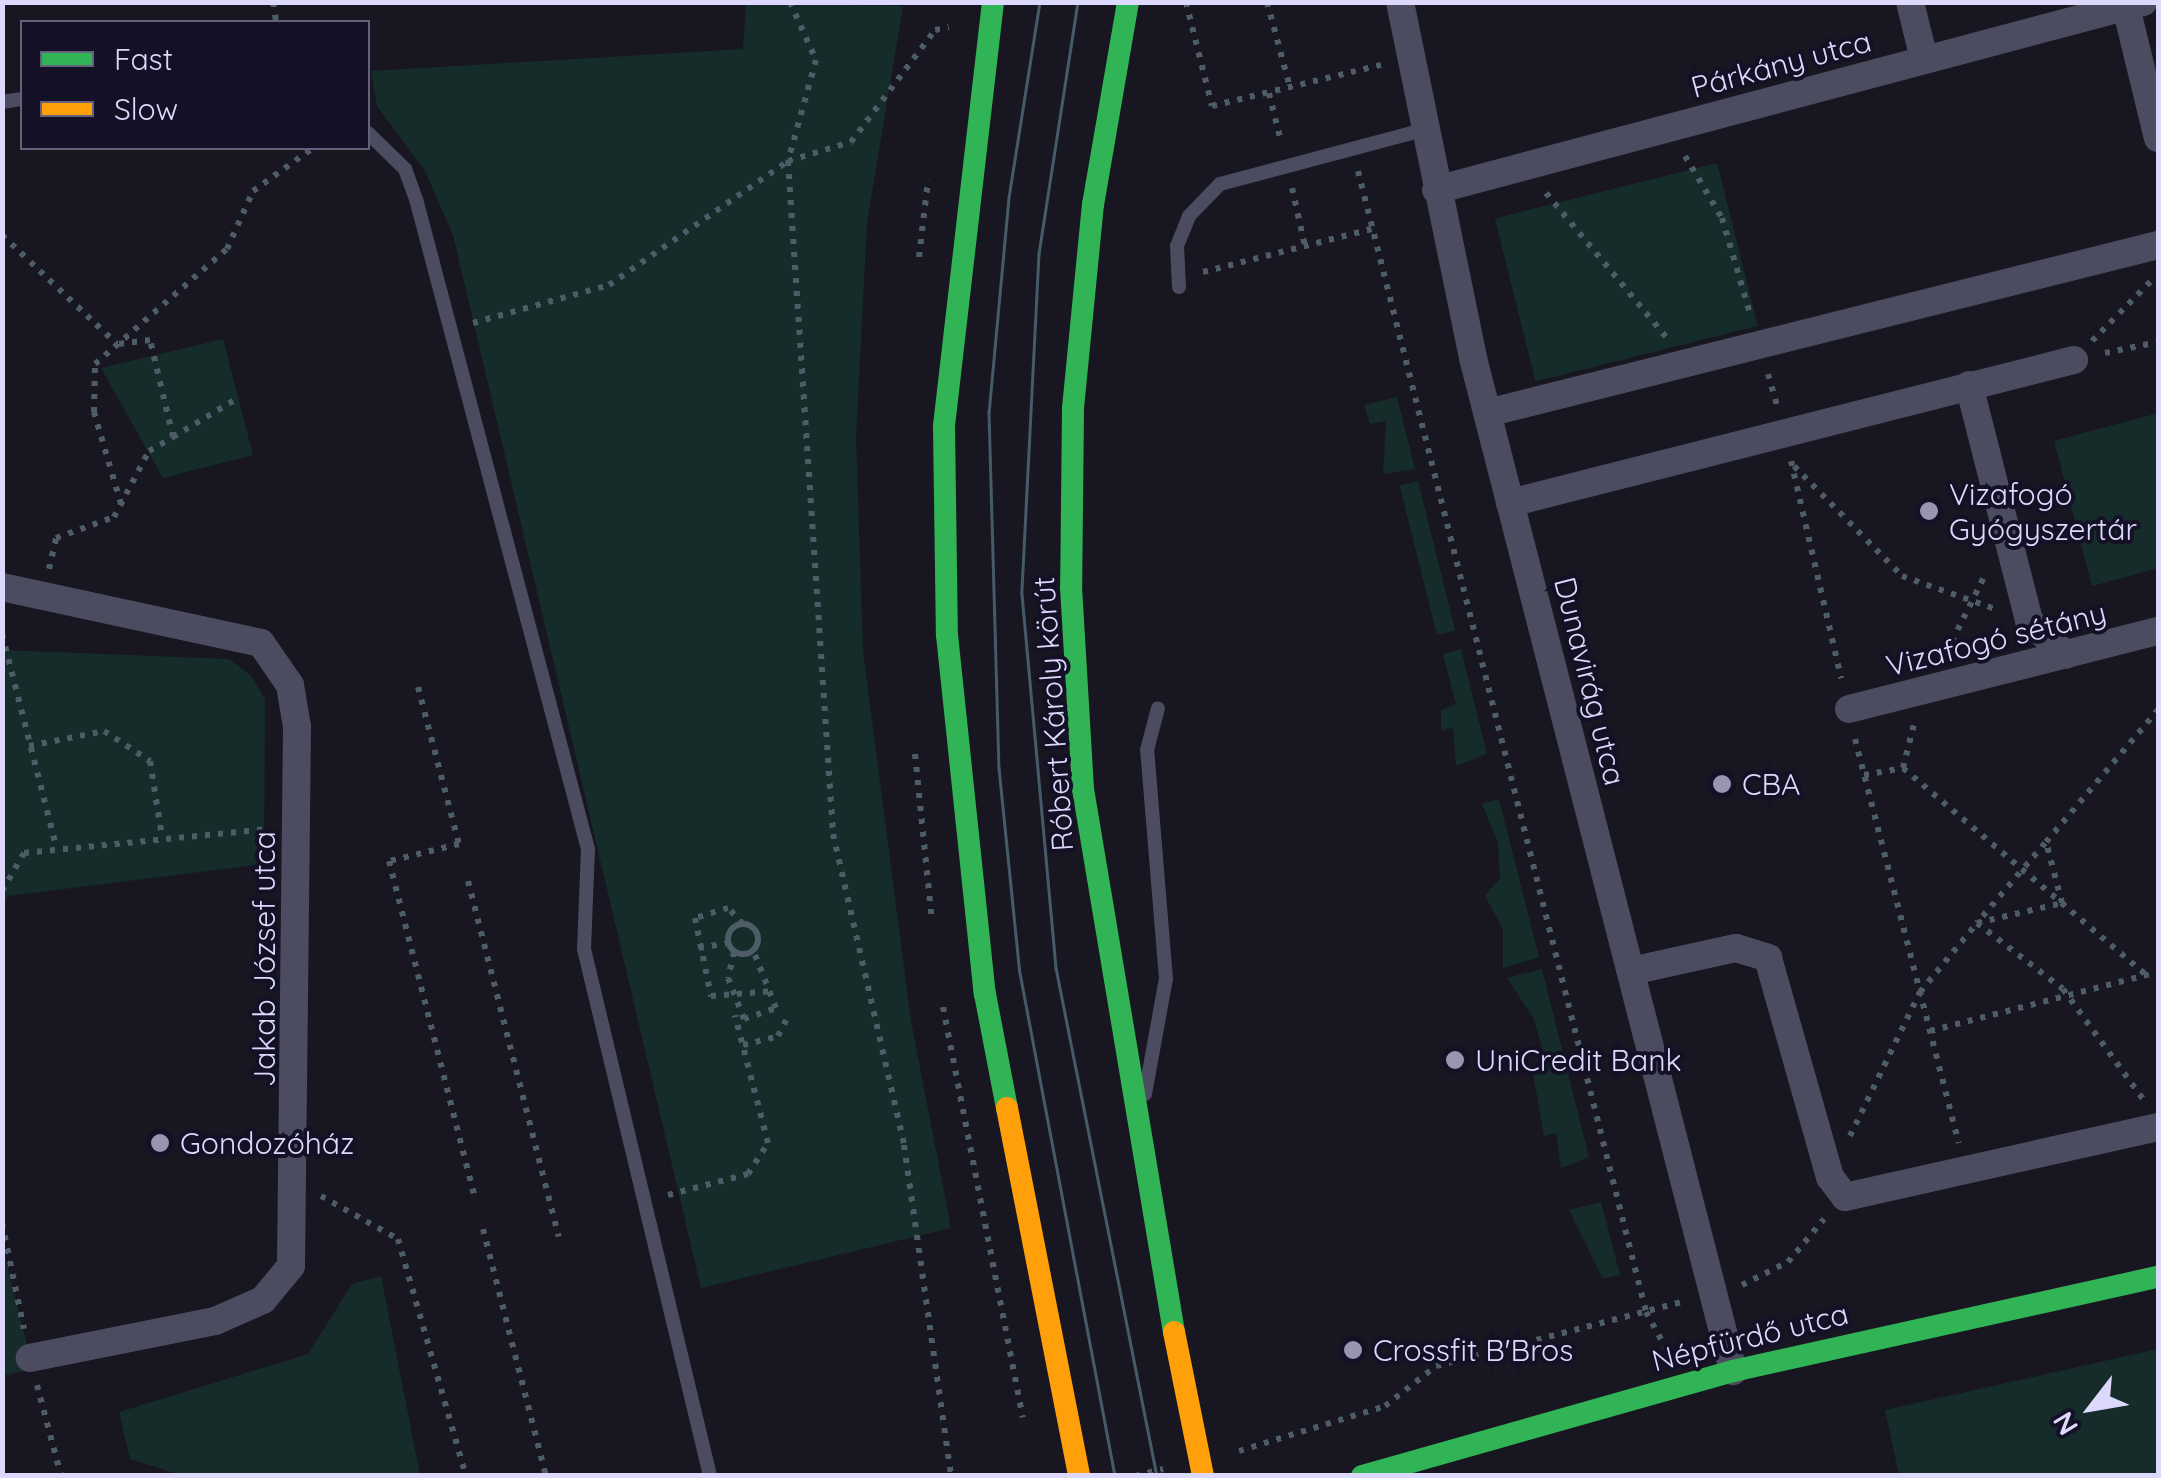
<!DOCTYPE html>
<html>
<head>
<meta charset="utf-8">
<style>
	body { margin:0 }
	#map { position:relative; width:2161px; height:1478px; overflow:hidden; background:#181621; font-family:Quicksand,sans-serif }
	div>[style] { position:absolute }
	.green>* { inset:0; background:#152c2b; transform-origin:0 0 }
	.path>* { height:6px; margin-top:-3px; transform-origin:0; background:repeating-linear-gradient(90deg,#4e5c68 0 5px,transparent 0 13px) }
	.path>.ring { margin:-3px; padding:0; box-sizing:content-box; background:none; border:6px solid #4e5c68; border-radius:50% }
	.lane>* { height:14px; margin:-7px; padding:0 7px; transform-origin:7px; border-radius:7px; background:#4c4c61 }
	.street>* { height:28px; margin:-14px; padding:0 14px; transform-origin:14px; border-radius:14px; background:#4c4c61 }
	.fast>* { height:22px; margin:-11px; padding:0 11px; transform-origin:11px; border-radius:11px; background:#30b455 }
	.slow>* { height:22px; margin:-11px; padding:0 11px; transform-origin:11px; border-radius:11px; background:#ff9f0a }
	.tram>* { height:2.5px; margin:-1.25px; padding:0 1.25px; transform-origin:1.25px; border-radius:1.25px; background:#465a68 }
	.dots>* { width:28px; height:28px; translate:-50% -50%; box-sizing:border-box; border:5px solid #141126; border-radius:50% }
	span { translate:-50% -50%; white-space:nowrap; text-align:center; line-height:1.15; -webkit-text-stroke:8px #141126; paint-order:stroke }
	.street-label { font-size:30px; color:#dcd9fc }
	.poi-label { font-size:30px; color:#dcd9fc }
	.left { translate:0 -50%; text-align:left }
	.frame { position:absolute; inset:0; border:5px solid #dcd9fc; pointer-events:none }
	.legend { position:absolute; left:20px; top:20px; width:350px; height:130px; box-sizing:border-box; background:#141126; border:2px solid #64617c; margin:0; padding:12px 18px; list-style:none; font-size:30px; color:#dcd9fc }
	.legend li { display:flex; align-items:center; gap:20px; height:50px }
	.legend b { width:50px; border:2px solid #64617c }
	.north { position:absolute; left:2041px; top:1358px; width:100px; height:100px; -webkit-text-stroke:8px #141126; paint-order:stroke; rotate:239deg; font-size:28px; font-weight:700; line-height:40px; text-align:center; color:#dcd9fc }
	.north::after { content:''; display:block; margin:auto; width:35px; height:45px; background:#dcd9fc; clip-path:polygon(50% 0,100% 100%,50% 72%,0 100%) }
</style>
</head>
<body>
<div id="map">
	<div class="green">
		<i style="clip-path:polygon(746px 3px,903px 6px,867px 222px,856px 438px,863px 651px,911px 1021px,951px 1228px,701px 1288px,453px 235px,425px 171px,377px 106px,371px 71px,743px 49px)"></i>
		<i style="left:1717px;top:163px;width:168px;height:229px;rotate:76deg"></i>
		<i style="clip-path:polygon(223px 339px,253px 455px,163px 478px,101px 368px)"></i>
		<i style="clip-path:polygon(1397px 397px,1415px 469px,1383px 474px,1386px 421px,1370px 424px,1364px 405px)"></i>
		<i style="clip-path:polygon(2158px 413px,2158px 568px,2092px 586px,2054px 441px)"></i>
		<i style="left:1418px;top:481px;width:154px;height:19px;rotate:76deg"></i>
		<i style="clip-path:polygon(1461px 649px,1487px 754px,1456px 766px,1453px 728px,1441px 731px,1441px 710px,1456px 704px,1443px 654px)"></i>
		<i style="clip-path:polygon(3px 650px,229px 659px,251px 676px,265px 699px,264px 864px,8px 896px,3px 909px)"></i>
		<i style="clip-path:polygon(1499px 799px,1539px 957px,1503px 968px,1503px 929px,1485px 896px,1500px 878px,1498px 843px,1482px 804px)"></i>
		<i style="clip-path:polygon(1542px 969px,1589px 1157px,1561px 1168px,1556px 1133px,1544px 1136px,1532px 1067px,1546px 1062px,1534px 1019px,1507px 978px)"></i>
		<i style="clip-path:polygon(1601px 1202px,1620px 1275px,1603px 1279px,1569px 1210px)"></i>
		<i style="clip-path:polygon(2px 1245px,33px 1369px,3px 1376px,2px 1376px)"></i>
		<i style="clip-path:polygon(381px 1276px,420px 1475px,181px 1475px,130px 1459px,119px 1412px,308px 1354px,352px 1284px)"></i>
		<i style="clip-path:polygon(2158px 1349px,2158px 1475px,1899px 1475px,1885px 1410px)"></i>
	</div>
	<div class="path">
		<i style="left:273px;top:2px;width:20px;rotate:81deg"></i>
		<i style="left:790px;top:2px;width:64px;rotate:65.9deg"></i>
		<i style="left:816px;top:60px;width:105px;rotate:105.5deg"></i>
		<i style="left:788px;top:161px;width:675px;rotate:86.17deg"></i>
		<i style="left:833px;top:834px;width:319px;rotate:77.1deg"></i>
		<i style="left:904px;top:1145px;width:334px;rotate:81.9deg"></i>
		<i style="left:1186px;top:2px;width:107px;rotate:76deg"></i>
		<i style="left:1212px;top:106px;width:177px;rotate:-13.7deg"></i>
		<i style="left:1267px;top:2px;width:88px;rotate:74.9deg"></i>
		<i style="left:1269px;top:93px;width:50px;rotate:76.2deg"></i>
		<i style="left:1685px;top:156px;width:72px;rotate:59.2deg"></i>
		<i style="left:1722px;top:218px;width:100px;rotate:73.7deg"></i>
		<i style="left:1358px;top:171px;width:1177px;rotate:75.83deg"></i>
		<i style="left:1646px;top:1312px;width:46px;rotate:61.2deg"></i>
		<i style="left:1292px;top:188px;width:59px;rotate:77.4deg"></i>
		<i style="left:1546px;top:193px;width:187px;rotate:50.2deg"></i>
		<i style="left:2px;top:235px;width:158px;rotate:43.5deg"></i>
		<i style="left:919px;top:257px;width:78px;rotate:-83.3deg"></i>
		<i style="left:1203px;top:272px;width:174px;rotate:-14.3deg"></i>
		<i style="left:473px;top:323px;width:141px;rotate:-15.6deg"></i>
		<i style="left:609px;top:285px;width:218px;rotate:-34.7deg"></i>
		<i style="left:788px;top:161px;width:66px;rotate:-16.8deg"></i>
		<i style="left:851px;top:142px;width:140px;rotate:-53.1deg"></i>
		<i style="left:935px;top:30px;width:14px;rotate:-12deg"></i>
		<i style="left:2092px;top:341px;width:83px;rotate:-45.5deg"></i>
		<i style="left:2105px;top:353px;width:54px;rotate:-11.7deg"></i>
		<i style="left:1768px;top:374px;width:33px;rotate:74deg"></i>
		<i style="left:173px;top:437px;width:76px;rotate:-31deg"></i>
		<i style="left:1791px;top:461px;width:223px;rotate:77deg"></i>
		<i style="left:1794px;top:466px;width:154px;rotate:45.5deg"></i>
		<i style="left:1902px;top:576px;width:99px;rotate:19.5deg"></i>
		<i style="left:121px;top:504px;width:96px;rotate:-106.4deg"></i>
		<i style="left:94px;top:412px;width:48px;rotate:-88.8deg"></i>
		<i style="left:95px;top:364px;width:175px;rotate:-41.1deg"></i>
		<i style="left:227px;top:249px;width:64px;rotate:-65.9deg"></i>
		<i style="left:253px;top:191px;width:74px;rotate:-35.6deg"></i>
		<i style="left:49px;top:569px;width:32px;rotate:-77deg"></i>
		<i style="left:56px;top:538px;width:62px;rotate:-19.9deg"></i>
		<i style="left:114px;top:517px;width:75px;rotate:-62.1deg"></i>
		<i style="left:149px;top:451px;width:28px;rotate:-30deg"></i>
		<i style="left:173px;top:437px;width:100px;rotate:-103.3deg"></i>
		<i style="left:150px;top:340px;width:32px;rotate:173deg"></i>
		<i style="left:2px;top:634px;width:219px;rotate:75.7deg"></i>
		<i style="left:1946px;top:653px;width:87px;rotate:-63.4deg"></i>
		<i style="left:418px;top:687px;width:162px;rotate:75.4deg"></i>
		<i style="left:459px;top:844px;width:72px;rotate:166.3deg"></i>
		<i style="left:389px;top:861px;width:345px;rotate:75.7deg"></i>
		<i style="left:1855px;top:739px;width:417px;rotate:75.6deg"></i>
		<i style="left:29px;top:746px;width:76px;rotate:-11.3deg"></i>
		<i style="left:104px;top:731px;width:55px;rotate:33.1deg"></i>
		<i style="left:150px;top:761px;width:77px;rotate:81deg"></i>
		<i style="left:915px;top:754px;width:168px;rotate:84.2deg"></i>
		<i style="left:1903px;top:768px;width:319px;rotate:40.4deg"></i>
		<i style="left:1864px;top:775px;width:40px;rotate:-10deg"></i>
		<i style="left:1903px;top:768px;width:45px;rotate:-76deg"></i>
		<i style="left:2045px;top:843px;width:105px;rotate:130.4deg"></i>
		<i style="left:1977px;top:923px;width:108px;rotate:37.5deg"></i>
		<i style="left:2063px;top:989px;width:136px;rotate:54deg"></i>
		<i style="left:468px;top:881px;width:367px;rotate:75.7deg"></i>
		<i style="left:2px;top:891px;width:44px;rotate:-59.9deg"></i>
		<i style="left:24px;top:853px;width:244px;rotate:-5.6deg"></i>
		<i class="ring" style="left:728px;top:924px;width:24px;height:24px"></i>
		<i style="left:743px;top:924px;width:22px;rotate:-133deg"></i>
		<i style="left:728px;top:908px;width:34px;rotate:163deg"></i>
		<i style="left:695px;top:918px;width:80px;rotate:78.4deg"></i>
		<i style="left:711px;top:996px;width:62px;rotate:-4.6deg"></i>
		<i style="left:699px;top:948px;width:29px;rotate:-10deg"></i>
		<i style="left:734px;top:952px;width:27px;rotate:103deg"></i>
		<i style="left:728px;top:978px;width:44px;rotate:68.7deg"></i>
		<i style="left:744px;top:1019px;width:34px;rotate:-19deg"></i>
		<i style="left:776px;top:1008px;width:62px;rotate:-111.6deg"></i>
		<i style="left:943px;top:1007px;width:418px;rotate:79deg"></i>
		<i style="left:1930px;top:1031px;width:236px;rotate:-14.5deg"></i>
		<i style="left:743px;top:1045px;width:36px;rotate:-14deg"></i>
		<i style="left:778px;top:1036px;width:22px;rotate:-63deg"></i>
		<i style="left:1850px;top:1136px;width:160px;rotate:-64.1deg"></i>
		<i style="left:1920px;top:992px;width:89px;rotate:-50.4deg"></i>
		<i style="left:1977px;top:923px;width:87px;rotate:-13.2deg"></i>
		<i style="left:2062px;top:903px;width:63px;rotate:-104.7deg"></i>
		<i style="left:2046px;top:842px;width:173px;rotate:-49.7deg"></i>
		<i style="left:668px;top:1195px;width:83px;rotate:-14.7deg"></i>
		<i style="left:748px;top:1174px;width:37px;rotate:-57deg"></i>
		<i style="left:768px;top:1143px;width:132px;rotate:-104.5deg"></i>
		<i style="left:321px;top:1196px;width:88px;rotate:29.2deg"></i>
		<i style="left:398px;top:1239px;width:247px;rotate:74deg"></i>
		<i style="left:2px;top:1223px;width:108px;rotate:78.3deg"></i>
		<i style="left:483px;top:1229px;width:255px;rotate:75.7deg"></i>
		<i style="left:1742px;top:1285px;width:51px;rotate:-26.6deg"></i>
		<i style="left:1788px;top:1262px;width:56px;rotate:-50.1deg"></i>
		<i style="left:37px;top:1385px;width:94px;rotate:75.2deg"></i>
		<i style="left:1239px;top:1451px;width:153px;rotate:-17.1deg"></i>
		<i style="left:1385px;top:1406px;width:65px;rotate:-38.1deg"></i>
		<i style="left:1436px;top:1366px;width:254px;rotate:-14.6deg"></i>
		<i style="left:1135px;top:1476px;width:29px;rotate:-14deg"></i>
	</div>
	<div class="lane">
		<i style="left:2px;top:102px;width:20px;rotate:-9deg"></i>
		<i style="left:368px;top:133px;width:52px;rotate:44.2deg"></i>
		<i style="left:405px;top:169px;width:32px;rotate:70deg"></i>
		<i style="left:416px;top:199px;width:672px;rotate:75.18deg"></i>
		<i style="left:588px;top:849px;width:100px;rotate:92.3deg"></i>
		<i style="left:584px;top:949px;width:542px;rotate:76.55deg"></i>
		<i style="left:1179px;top:287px;width:41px;rotate:-92.8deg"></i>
		<i style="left:1177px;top:246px;width:32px;rotate:-68deg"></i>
		<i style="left:1189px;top:216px;width:45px;rotate:-45.9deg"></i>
		<i style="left:1220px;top:184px;width:213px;rotate:-14.9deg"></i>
		<i style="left:1145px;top:1094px;width:117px;rotate:-79.7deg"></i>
		<i style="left:1166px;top:979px;width:230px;rotate:-94.7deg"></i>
		<i style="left:1147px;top:750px;width:43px;rotate:-75.3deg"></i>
	</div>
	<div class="street">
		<i style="left:1400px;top:2px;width:363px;rotate:78.4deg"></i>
		<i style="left:1473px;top:358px;width:1046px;rotate:75.6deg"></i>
		<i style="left:1910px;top:2px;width:59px;rotate:76.2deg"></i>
		<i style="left:2126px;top:7px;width:135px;rotate:76.3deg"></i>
		<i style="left:1436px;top:190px;width:732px;rotate:-14.89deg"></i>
		<i style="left:1969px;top:385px;width:244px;rotate:75.7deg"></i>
		<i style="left:2029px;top:621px;width:50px;rotate:42.6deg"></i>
		<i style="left:1487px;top:413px;width:692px;rotate:-14.06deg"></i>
		<i style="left:1510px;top:503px;width:582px;rotate:-14.23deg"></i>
		<i style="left:2px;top:587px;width:265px;rotate:12.2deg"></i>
		<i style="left:261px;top:643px;width:51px;rotate:55.4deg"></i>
		<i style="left:290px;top:685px;width:43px;rotate:80.5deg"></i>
		<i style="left:297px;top:727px;width:539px;rotate:90.64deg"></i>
		<i style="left:291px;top:1266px;width:44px;rotate:129.5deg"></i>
		<i style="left:263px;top:1300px;width:52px;rotate:156.4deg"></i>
		<i style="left:215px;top:1321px;width:189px;rotate:168.7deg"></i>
		<i style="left:1849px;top:709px;width:319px;rotate:-14.2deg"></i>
		<i style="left:1631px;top:971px;width:107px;rotate:-12.4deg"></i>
		<i style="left:1736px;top:948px;width:34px;rotate:17deg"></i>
		<i style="left:1768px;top:958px;width:228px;rotate:74.2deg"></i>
		<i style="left:1830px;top:1177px;width:25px;rotate:53deg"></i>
		<i style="left:1845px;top:1197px;width:321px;rotate:-12.6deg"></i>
	</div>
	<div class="fast">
		<i style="left:993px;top:2px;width:428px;rotate:96.6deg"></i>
		<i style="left:944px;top:427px;width:208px;rotate:89.2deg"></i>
		<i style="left:947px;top:635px;width:361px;rotate:84deg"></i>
		<i style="left:985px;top:994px;width:116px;rotate:79.1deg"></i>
		<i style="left:1128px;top:2px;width:205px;rotate:99.8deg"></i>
		<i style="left:1093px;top:204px;width:206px;rotate:95.6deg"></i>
		<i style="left:1073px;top:409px;width:178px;rotate:90.6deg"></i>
		<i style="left:1071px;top:587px;width:202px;rotate:86.6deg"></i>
		<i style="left:1083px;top:789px;width:551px;rotate:80.49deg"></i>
		<i style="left:1362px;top:1476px;width:386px;rotate:-15.8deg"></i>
		<i style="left:1733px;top:1371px;width:435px;rotate:-12.5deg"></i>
	</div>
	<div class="slow">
		<i style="left:1007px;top:1108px;width:375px;rotate:78.9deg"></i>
		<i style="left:1174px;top:1332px;width:147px;rotate:78.6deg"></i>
	</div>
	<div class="tram">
		<i style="left:1040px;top:2px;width:198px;rotate:99deg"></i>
		<i style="left:1009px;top:198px;width:215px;rotate:95.3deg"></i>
		<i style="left:989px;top:412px;width:356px;rotate:88.4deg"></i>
		<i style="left:999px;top:768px;width:206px;rotate:84.2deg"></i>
		<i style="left:1020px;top:973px;width:512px;rotate:79.3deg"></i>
		<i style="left:1078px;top:2px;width:255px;rotate:98.8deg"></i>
		<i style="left:1039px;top:254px;width:340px;rotate:92.9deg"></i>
		<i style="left:1022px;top:594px;width:376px;rotate:84.8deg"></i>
		<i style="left:1056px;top:968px;width:518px;rotate:78.76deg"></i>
	</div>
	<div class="dots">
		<i style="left:1929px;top:511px;background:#9795af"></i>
		<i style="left:1722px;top:784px;background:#9795af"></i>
		<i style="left:1455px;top:1060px;background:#9795af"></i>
		<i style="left:160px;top:1143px;background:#9795af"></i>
		<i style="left:1353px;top:1350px;background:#9795af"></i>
	</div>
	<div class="street-label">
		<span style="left:1781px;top:64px;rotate:-15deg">Párkány utca</span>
		<span style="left:1996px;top:639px;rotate:-14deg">Vizafogó sétány</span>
		<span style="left:1590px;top:681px;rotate:76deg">Dunavirág utca</span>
		<span style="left:1053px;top:714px;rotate:-94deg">Róbert Károly körút</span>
		<span style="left:264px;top:959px;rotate:-90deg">Jakab József utca</span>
		<span style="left:1750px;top:1337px;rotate:-14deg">Népfürdő utca</span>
	</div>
	<div class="poi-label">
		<span class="left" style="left:1949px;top:511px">Vizafogó<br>Gyógyszertár</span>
		<span class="left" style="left:1742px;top:784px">CBA</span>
		<span class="left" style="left:1475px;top:1060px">UniCredit Bank</span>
		<span class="left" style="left:180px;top:1143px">Gondozóház</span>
		<span class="left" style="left:1373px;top:1350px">Crossfit B'Bros</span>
	</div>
	<div class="frame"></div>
	<ul class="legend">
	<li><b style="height:12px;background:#30b455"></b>Fast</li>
	<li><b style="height:12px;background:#ff9f0a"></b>Slow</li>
	</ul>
	<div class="north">N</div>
</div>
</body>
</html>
